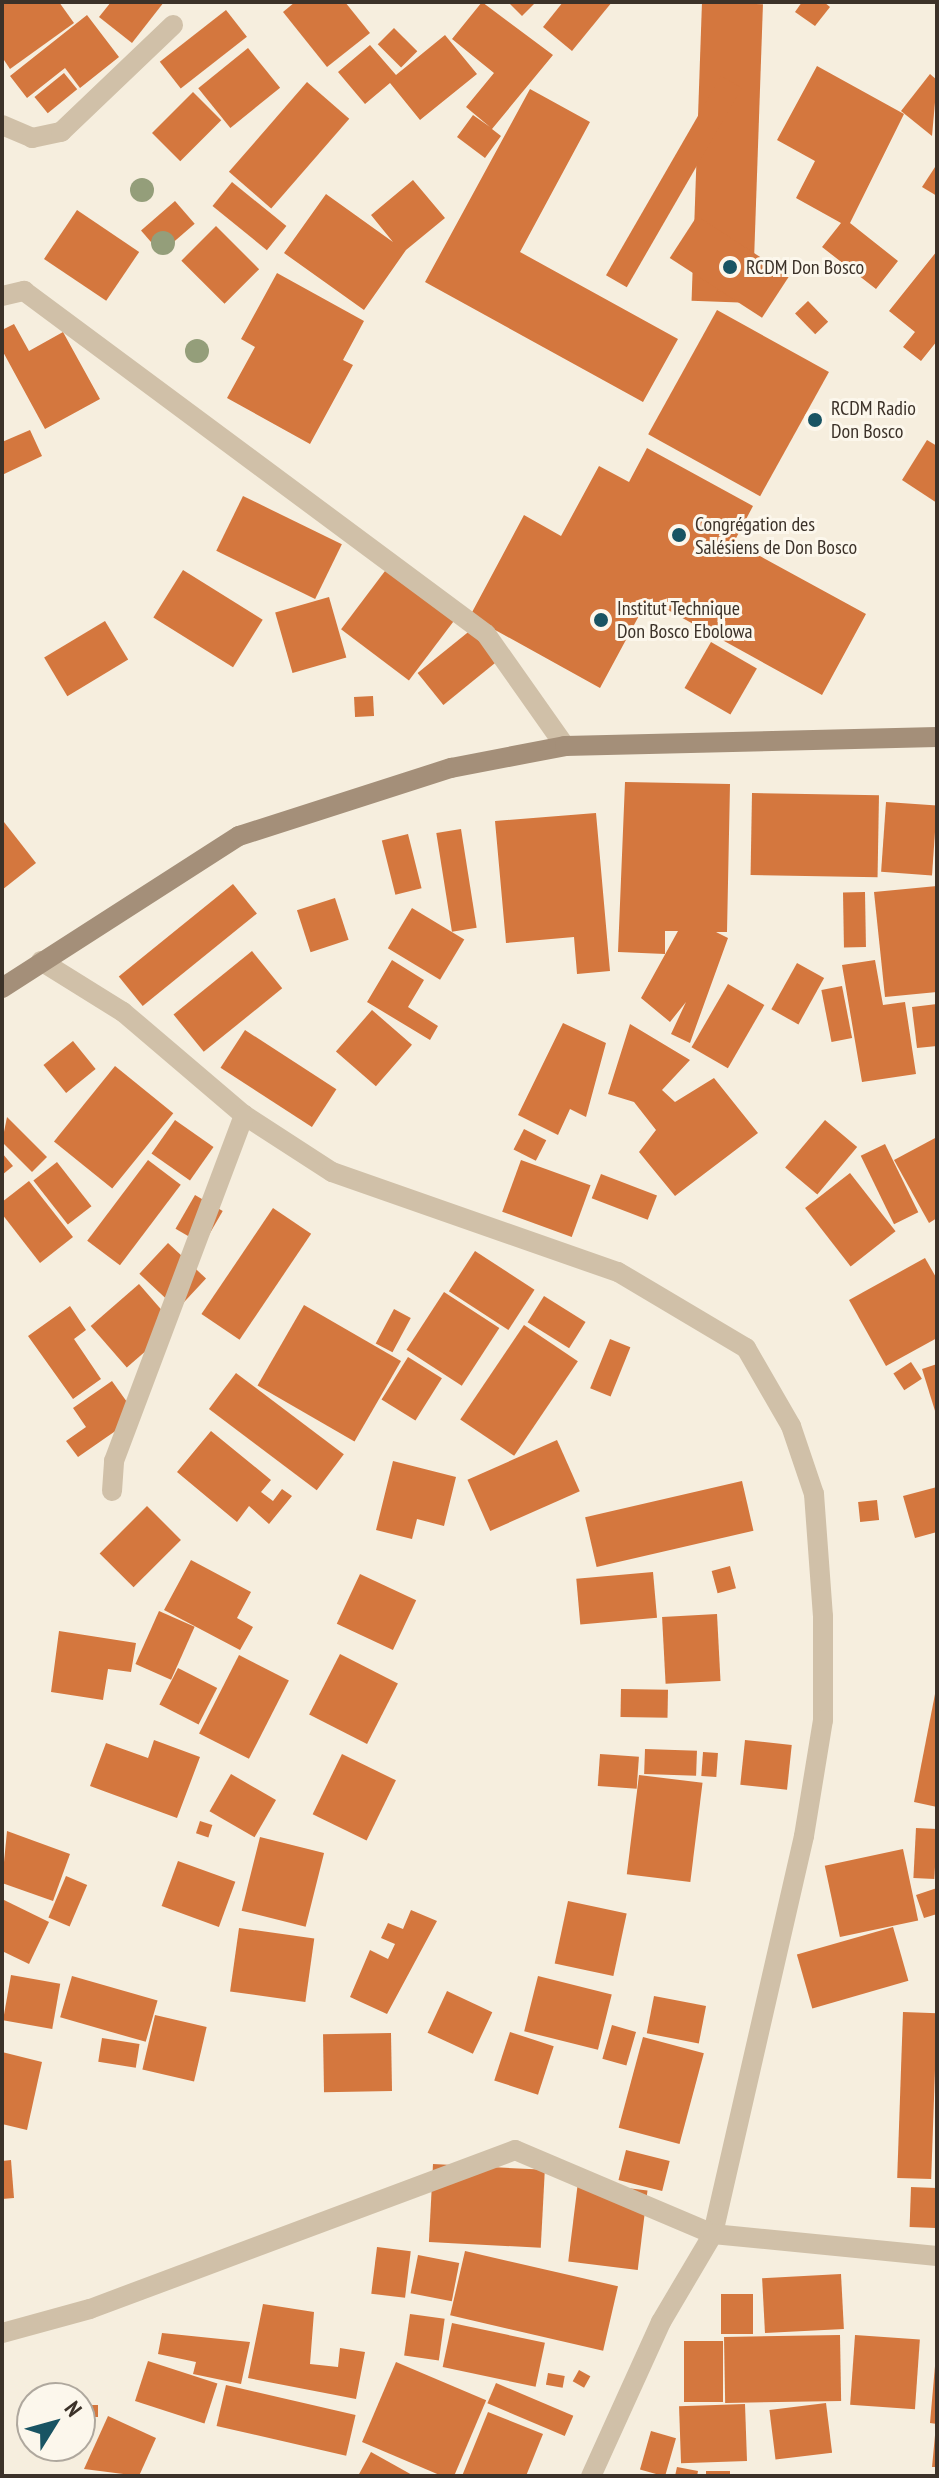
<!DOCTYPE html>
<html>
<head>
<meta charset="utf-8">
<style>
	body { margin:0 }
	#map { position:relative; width:939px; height:2478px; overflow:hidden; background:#f6eede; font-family:"PT Sans Narrow",sans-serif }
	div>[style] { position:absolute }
	.building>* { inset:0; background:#d4773e; transform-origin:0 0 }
	.minor>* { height:20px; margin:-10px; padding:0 10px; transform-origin:10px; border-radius:10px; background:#d0c0a8 }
	.secondary>* { height:20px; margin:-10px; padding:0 10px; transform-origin:10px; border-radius:10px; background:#a48f79 }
	.trees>* { width:24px; height:24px; margin:-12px; border-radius:50%; background:#949e7a }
	.dots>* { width:22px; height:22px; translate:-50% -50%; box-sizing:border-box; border:4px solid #fcf7ec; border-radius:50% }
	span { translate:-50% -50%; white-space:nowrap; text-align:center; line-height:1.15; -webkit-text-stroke:6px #fcf7ec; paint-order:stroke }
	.poi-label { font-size:20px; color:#3c3229 }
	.left { translate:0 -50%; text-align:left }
	.frame { position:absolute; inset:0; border:4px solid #3c3229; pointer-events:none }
	.north { position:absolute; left:16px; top:2382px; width:80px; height:80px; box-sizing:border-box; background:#fcf7ec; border:2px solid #afa89e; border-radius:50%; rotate:53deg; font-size:22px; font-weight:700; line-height:32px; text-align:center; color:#3c3229 }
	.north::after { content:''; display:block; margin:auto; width:28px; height:36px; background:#195463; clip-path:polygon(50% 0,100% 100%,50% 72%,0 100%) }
</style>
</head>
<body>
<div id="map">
	<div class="building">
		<i style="clip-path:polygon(2px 2px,59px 2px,74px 23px,10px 69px,2px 57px)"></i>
		<i style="clip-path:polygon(111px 2px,164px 2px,132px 43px,99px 17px)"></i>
		<i style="clip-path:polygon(295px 2px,345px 2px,370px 33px,327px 67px,283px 12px)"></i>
		<i style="clip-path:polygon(482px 2px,553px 55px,492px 129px,501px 136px,485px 158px,457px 137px,473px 115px,490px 127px,466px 107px,494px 73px,452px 39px)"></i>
		<i style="clip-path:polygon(508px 2px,536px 2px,522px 16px)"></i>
		<i style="clip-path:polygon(563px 2px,612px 2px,572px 51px,543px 27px)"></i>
		<i style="left:702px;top:2px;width:61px;height:299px;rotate:2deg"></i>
		<i style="clip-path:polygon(802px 2px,824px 2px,830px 7px,815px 26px,795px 12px)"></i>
		<i style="left:226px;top:10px;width:34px;height:84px;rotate:52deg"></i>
		<i style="clip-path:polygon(87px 15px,119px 57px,80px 88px,65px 68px,27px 98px,10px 76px)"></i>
		<i style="left:394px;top:28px;width:33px;height:23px;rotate:45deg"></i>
		<i style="clip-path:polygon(445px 35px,477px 74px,420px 120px,390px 83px,365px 104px,338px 72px,370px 45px,396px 75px)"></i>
		<i style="left:248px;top:48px;width:51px;height:64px;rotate:51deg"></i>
		<i style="clip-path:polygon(817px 66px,904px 114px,850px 223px,898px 261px,876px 289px,822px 247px,841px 223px,796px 198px,815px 161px,777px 140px)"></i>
		<i style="left:64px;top:73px;width:21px;height:38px;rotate:51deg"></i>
		<i style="clip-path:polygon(930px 74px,937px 80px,932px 136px,901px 111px)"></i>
		<i style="left:721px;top:76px;width:24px;height:230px;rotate:30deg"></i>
		<i style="left:307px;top:82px;width:56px;height:119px;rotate:41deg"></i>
		<i style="clip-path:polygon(530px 89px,590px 122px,520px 252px,678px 339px,643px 402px,425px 282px)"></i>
		<i style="left:193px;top:92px;width:40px;height:58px;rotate:45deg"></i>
		<i style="clip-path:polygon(937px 164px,937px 196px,922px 187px)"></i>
		<i style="clip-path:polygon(413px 180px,445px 218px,406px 250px,364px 310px,284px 253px,326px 194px,393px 242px,371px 215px)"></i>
		<i style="left:232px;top:182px;width:70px;height:31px;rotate:39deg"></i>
		<i style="left:175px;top:201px;width:30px;height:45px;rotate:49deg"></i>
		<i style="left:77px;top:210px;width:75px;height:59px;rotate:34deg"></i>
		<i style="left:697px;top:216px;width:110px;height:50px;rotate:33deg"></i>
		<i style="left:216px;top:226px;width:61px;height:49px;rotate:45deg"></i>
		<i style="clip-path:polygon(937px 251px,937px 341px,921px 361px,903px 347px,915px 332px,889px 311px)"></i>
		<i style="clip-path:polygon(277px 273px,364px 321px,343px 360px,353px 365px,310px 444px,227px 398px,255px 347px,241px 339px)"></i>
		<i style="left:808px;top:301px;width:29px;height:18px;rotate:46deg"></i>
		<i style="left:717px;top:310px;width:128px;height:142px;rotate:29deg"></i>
		<i style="clip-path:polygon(14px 324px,29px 351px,63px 332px,100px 399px,45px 429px,2px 350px,2px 330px)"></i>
		<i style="clip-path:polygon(30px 430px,42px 456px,2px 475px,2px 442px)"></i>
		<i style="clip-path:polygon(927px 440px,937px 446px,937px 503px,902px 480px)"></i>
		<i style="clip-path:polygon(647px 448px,753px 506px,734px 542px,866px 614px,822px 695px,648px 599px,600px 688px,470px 616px,524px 515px,561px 536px,599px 466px,629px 482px)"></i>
		<i style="left:243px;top:496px;width:110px;height:61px;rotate:26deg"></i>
		<i style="left:388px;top:567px;width:85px;height:78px;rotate:37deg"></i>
		<i style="left:183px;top:570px;width:94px;height:56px;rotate:32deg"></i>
		<i style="left:329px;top:597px;width:63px;height:56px;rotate:74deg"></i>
		<i style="left:105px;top:621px;width:45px;height:71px;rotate:59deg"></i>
		<i style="left:472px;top:629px;width:41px;height:70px;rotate:51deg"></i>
		<i style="left:711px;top:642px;width:53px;height:53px;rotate:30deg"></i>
		<i style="left:373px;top:696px;width:20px;height:19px;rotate:87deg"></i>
		<i style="clip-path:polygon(625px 782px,730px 784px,727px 932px,716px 932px,728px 938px,690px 1043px,671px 1034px,686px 1002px,670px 1022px,641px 998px,678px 931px,665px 931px,665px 954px,618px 952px)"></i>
		<i style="left:752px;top:793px;width:127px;height:82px;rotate:1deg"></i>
		<i style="left:886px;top:802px;width:51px;height:70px;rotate:4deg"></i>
		<i style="clip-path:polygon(596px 813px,610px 971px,577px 974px,574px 937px,506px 943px,495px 821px)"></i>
		<i style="clip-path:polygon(4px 822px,36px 863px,2px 890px,2px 824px)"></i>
		<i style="left:461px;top:829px;width:100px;height:25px;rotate:81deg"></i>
		<i style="left:408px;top:834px;width:56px;height:27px;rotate:76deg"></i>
		<i style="left:233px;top:884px;width:38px;height:147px;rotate:51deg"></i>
		<i style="clip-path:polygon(937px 886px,937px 992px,885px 997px,874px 892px)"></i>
		<i style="left:865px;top:892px;width:55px;height:22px;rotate:89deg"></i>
		<i style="left:335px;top:898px;width:44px;height:40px;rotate:72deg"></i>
		<i style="left:412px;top:908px;width:61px;height:47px;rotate:31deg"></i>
		<i style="left:252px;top:951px;width:48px;height:101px;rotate:51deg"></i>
		<i style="clip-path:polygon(392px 960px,424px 980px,408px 1007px,438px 1026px,430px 1040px,367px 1002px)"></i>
		<i style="clip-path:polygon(875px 960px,883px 1005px,905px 1002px,916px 1074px,862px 1082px,842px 965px)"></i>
		<i style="left:797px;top:963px;width:31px;height:53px;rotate:29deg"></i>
		<i style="left:728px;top:984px;width:42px;height:73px;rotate:30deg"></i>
		<i style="left:842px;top:986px;width:53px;height:21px;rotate:79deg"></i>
		<i style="clip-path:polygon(937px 1004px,937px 1046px,917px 1048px,912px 1007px)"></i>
		<i style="left:372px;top:1010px;width:53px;height:55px;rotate:41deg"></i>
		<i style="clip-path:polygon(563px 1023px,606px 1043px,586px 1117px,570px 1109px,558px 1135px,518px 1115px)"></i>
		<i style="clip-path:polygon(630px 1024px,690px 1060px,662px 1090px,675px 1102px,714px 1078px,758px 1133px,675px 1196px,639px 1152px,656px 1130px,634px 1102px,608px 1094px)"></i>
		<i style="left:245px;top:1030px;width:109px;height:45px;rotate:33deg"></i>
		<i style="left:73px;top:1041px;width:36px;height:38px;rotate:51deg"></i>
		<i style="left:115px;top:1066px;width:75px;height:97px;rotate:39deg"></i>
		<i style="clip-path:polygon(7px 1117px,47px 1157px,32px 1172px,2px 1142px)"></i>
		<i style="left:175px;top:1120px;width:47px;height:41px;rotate:35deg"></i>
		<i style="left:825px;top:1120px;width:42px;height:62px;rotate:40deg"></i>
		<i style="left:524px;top:1129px;width:25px;height:23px;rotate:27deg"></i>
		<i style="clip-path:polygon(937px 1137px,937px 1218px,929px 1223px,894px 1160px)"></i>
		<i style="left:885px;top:1144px;width:76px;height:27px;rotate:64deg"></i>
		<i style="clip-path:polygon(2px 1153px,13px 1166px,2px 1175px)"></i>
		<i style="left:148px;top:1160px;width:41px;height:101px;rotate:37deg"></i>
		<i style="left:521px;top:1160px;width:74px;height:55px;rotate:20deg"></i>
		<i style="left:57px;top:1162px;width:56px;height:30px;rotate:52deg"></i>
		<i style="left:850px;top:1173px;width:74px;height:57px;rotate:52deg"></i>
		<i style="left:601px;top:1174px;width:60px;height:26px;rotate:21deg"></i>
		<i style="clip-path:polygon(29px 1181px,73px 1237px,40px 1263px,2px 1214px,2px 1202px)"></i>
		<i style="left:195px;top:1195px;width:32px;height:39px;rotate:30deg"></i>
		<i style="left:273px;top:1208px;width:46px;height:128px;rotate:34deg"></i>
		<i style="left:168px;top:1243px;width:52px;height:42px;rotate:43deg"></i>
		<i style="left:475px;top:1251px;width:71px;height:48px;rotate:33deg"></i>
		<i style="clip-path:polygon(925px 1258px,937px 1279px,937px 1338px,886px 1366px,849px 1300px)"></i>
		<i style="left:139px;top:1284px;width:55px;height:64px;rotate:49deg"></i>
		<i style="left:444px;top:1292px;width:66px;height:69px;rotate:33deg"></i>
		<i style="left:544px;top:1296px;width:49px;height:31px;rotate:32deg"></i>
		<i style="left:304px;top:1305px;width:112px;height:93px;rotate:30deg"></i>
		<i style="clip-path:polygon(70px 1306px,86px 1330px,74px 1339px,101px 1379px,73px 1399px,28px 1336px)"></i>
		<i style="left:394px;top:1309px;width:19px;height:39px;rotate:28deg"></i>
		<i style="left:524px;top:1325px;width:65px;height:114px;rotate:34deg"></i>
		<i style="left:610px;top:1339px;width:22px;height:53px;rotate:22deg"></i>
		<i style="left:408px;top:1357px;width:40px;height:50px;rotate:32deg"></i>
		<i style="left:911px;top:1362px;width:20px;height:21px;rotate:57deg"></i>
		<i style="clip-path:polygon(937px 1364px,937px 1414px,936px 1414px,922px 1369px)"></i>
		<i style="left:236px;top:1373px;width:135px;height:45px;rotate:37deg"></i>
		<i style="clip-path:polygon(112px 1381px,137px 1416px,78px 1457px,66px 1441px,86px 1427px,73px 1408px)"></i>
		<i style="clip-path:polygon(211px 1431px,271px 1480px,261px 1492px,273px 1501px,282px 1489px,292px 1496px,269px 1524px,249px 1506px,237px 1522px,177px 1472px)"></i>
		<i style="left:557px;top:1440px;width:56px;height:98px;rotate:66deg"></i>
		<i style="clip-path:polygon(393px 1461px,456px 1477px,444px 1526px,417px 1519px,412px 1539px,376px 1530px)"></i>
		<i style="left:742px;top:1481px;width:51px;height:161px;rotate:77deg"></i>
		<i style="clip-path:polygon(937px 1487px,937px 1532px,915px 1538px,903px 1496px)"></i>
		<i style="left:877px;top:1500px;width:20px;height:19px;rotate:84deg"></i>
		<i style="left:147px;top:1506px;width:48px;height:67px;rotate:45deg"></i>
		<i style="clip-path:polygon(191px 1560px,251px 1592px,237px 1618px,253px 1627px,240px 1650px,164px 1610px)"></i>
		<i style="left:730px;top:1566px;width:23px;height:19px;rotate:75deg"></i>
		<i style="left:653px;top:1572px;width:46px;height:77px;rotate:85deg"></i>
		<i style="left:360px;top:1574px;width:62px;height:55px;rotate:25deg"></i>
		<i style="left:159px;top:1611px;width:39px;height:58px;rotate:24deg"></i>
		<i style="left:717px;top:1614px;width:67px;height:55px;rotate:87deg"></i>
		<i style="clip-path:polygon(59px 1631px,136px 1643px,131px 1672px,108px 1669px,103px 1700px,51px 1692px)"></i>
		<i style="left:340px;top:1654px;width:65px;height:68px;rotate:27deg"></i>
		<i style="left:239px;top:1655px;width:56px;height:88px;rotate:27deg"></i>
		<i style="left:178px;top:1668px;width:44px;height:41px;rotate:27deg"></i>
		<i style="left:621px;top:1689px;width:47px;height:28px;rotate:1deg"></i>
		<i style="clip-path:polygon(936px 1689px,937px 1689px,937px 1807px,914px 1802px)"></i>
		<i style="clip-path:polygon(154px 1740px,200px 1757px,177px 1818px,90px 1786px,106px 1743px,148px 1758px)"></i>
		<i style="left:745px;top:1740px;width:47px;height:45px;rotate:6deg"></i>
		<i style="left:645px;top:1749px;width:52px;height:25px;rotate:2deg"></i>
		<i style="left:703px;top:1752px;width:15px;height:24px;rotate:4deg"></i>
		<i style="left:342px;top:1754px;width:60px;height:67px;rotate:26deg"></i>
		<i style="left:600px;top:1754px;width:39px;height:32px;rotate:4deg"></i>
		<i style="left:231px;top:1774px;width:52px;height:43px;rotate:30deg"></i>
		<i style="left:639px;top:1775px;width:64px;height:100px;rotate:7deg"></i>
		<i style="left:200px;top:1821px;width:13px;height:13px;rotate:18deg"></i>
		<i style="left:916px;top:1828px;width:21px;height:50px;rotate:3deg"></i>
		<i style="clip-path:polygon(7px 1831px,70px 1854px,53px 1901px,2px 1883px)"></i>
		<i style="left:260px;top:1837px;width:66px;height:76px;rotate:14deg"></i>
		<i style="left:903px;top:1849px;width:73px;height:80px;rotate:78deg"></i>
		<i style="left:178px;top:1861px;width:61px;height:48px;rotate:20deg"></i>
		<i style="left:66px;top:1876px;width:23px;height:45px;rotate:23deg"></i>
		<i style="clip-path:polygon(937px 1888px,937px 1914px,924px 1918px,916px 1895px)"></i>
		<i style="clip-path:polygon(2px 1899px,49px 1922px,29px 1964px,2px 1951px)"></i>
		<i style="left:568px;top:1901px;width:60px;height:64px;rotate:12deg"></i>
		<i style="clip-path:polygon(411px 1910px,437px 1921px,387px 2014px,350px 1997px,370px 1950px,388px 1959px,395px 1944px,381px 1938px,388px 1923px,403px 1929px)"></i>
		<i style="left:893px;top:1927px;width:56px;height:100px;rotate:74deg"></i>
		<i style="left:239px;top:1928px;width:76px;height:64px;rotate:8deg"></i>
		<i style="left:11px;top:1975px;width:50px;height:46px;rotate:10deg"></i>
		<i style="left:72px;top:1976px;width:89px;height:43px;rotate:16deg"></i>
		<i style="left:538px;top:1976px;width:76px;height:57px;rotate:14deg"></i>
		<i style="left:447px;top:1991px;width:50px;height:46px;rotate:25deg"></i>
		<i style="left:654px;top:1996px;width:53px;height:38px;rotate:11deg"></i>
		<i style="left:903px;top:2012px;width:34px;height:166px;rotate:2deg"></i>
		<i style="left:155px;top:2015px;width:53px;height:56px;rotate:13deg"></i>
		<i style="left:612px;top:2025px;width:25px;height:35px;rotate:16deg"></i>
		<i style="left:510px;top:2032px;width:46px;height:51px;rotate:18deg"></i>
		<i style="left:391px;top:2033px;width:58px;height:68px;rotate:89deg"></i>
		<i style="left:643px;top:2037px;width:63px;height:94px;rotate:15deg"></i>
		<i style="left:102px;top:2038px;width:38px;height:24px;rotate:9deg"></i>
		<i style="clip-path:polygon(2px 2052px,42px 2062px,27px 2130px,2px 2124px)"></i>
		<i style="left:626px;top:2150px;width:45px;height:31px;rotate:14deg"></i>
		<i style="clip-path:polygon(11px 2160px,14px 2198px,2px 2199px,2px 2161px)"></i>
		<i style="left:433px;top:2164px;width:112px;height:78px;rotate:3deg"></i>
		<i style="left:578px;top:2182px;width:70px;height:80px;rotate:7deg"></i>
		<i style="left:911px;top:2187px;width:26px;height:40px;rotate:2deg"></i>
		<i style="left:377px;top:2247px;width:34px;height:47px;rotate:7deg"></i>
		<i style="left:465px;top:2251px;width:157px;height:66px;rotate:13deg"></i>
		<i style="left:418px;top:2255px;width:42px;height:39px;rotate:11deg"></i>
		<i style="left:841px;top:2274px;width:55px;height:79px;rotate:87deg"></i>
		<i style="left:721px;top:2294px;width:32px;height:40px"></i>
		<i style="clip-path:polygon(263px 2304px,314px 2312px,310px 2364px,338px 2367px,340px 2348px,365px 2352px,356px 2399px,248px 2378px)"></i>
		<i style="left:410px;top:2314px;width:35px;height:42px;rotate:8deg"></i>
		<i style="left:452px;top:2323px;width:95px;height:45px;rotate:12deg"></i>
		<i style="clip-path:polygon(162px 2333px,250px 2342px,241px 2384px,193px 2374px,196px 2362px,158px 2354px)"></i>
		<i style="left:840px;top:2335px;width:66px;height:116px;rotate:89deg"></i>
		<i style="left:855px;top:2335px;width:65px;height:70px;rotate:4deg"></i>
		<i style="left:684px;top:2341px;width:39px;height:61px"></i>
		<i style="left:148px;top:2361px;width:73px;height:42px;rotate:18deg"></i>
		<i style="left:396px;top:2362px;width:98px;height:87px;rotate:23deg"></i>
		<i style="clip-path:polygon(935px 2366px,937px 2366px,937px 2424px,930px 2423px)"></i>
		<i style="left:579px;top:2370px;width:13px;height:13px;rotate:29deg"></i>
		<i style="left:548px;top:2373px;width:17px;height:12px;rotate:10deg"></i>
		<i style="left:496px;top:2383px;width:84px;height:22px;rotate:23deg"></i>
		<i style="left:226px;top:2385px;width:133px;height:42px;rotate:13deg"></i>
		<i style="left:826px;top:2403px;width:50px;height:57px;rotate:83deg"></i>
		<i style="left:745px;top:2404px;width:57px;height:66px;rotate:88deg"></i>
		<i style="left:80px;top:2405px;width:18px;height:12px"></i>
		<i style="clip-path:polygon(488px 2412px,543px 2434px,526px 2476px,462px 2476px)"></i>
		<i style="clip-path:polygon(108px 2416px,156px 2438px,139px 2476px,84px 2469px)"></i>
		<i style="left:651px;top:2431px;width:26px;height:40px;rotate:16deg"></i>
		<i style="clip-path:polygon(935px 2435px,937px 2436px,937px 2467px,932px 2467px)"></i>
		<i style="clip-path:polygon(371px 2452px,414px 2476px,358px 2476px)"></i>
		<i style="clip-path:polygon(677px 2467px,698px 2471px,697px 2476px,675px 2476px)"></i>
		<i style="left:706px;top:2471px;width:24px;height:5px"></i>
	</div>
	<div class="minor">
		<i style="left:2px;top:125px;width:33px;rotate:23deg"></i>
		<i style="left:32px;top:138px;width:30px;rotate:-12deg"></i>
		<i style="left:61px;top:132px;width:155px;rotate:-43.7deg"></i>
		<i style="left:2px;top:296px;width:23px;rotate:-13deg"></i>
		<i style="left:24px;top:291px;width:575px;rotate:36.59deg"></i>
		<i style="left:486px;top:634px;width:137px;rotate:54.8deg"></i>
		<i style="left:41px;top:961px;width:97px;rotate:31.9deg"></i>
		<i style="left:123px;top:1012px;width:159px;rotate:40.4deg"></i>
		<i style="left:244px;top:1115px;width:105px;rotate:32.9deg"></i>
		<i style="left:332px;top:1172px;width:303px;rotate:19.3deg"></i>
		<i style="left:618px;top:1272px;width:149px;rotate:30.7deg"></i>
		<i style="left:746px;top:1348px;width:90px;rotate:60deg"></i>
		<i style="left:791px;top:1426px;width:72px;rotate:71.3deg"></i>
		<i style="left:814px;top:1494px;width:122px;rotate:85.8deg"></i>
		<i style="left:823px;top:1616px;width:104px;rotate:90deg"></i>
		<i style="left:823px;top:1720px;width:118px;rotate:99.3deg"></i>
		<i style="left:804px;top:1836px;width:408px;rotate:102.9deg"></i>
		<i style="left:713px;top:2234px;width:102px;rotate:120.6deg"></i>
		<i style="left:661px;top:2322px;width:169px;rotate:114.4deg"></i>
		<i style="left:112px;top:1491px;width:30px;rotate:-86deg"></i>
		<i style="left:114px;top:1461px;width:370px;rotate:-69.4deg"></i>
		<i style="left:2px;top:2333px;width:91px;rotate:-15.3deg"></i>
		<i style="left:90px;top:2309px;width:454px;rotate:-20.5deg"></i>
		<i style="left:515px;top:2150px;width:215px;rotate:23deg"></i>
		<i style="left:713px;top:2234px;width:225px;rotate:5.6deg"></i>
	</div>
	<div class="secondary">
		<i style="left:2px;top:988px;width:282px;rotate:-32.7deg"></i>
		<i style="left:239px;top:836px;width:223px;rotate:-17.8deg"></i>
		<i style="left:451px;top:768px;width:116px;rotate:-10.9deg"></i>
		<i style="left:565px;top:746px;width:372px;rotate:-1.4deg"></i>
	</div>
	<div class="trees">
		<i style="left:142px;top:190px"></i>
		<i style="left:163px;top:243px"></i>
		<i style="left:197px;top:351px"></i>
	</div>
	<div class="dots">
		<i style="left:730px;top:267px;background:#195463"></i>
		<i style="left:815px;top:420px;background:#195463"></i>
		<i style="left:679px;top:535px;background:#195463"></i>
		<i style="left:601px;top:620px;background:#195463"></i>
	</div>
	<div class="poi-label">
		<span class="left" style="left:746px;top:267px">RCDM Don Bosco</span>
		<span class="left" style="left:831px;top:420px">RCDM Radio<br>Don Bosco</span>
		<span class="left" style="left:695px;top:536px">Congrégation des<br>Salésiens de Don Bosco</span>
		<span class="left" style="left:617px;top:620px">Institut Technique<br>Don Bosco Ebolowa</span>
	</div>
	<div class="frame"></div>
	<div class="north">N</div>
</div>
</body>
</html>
